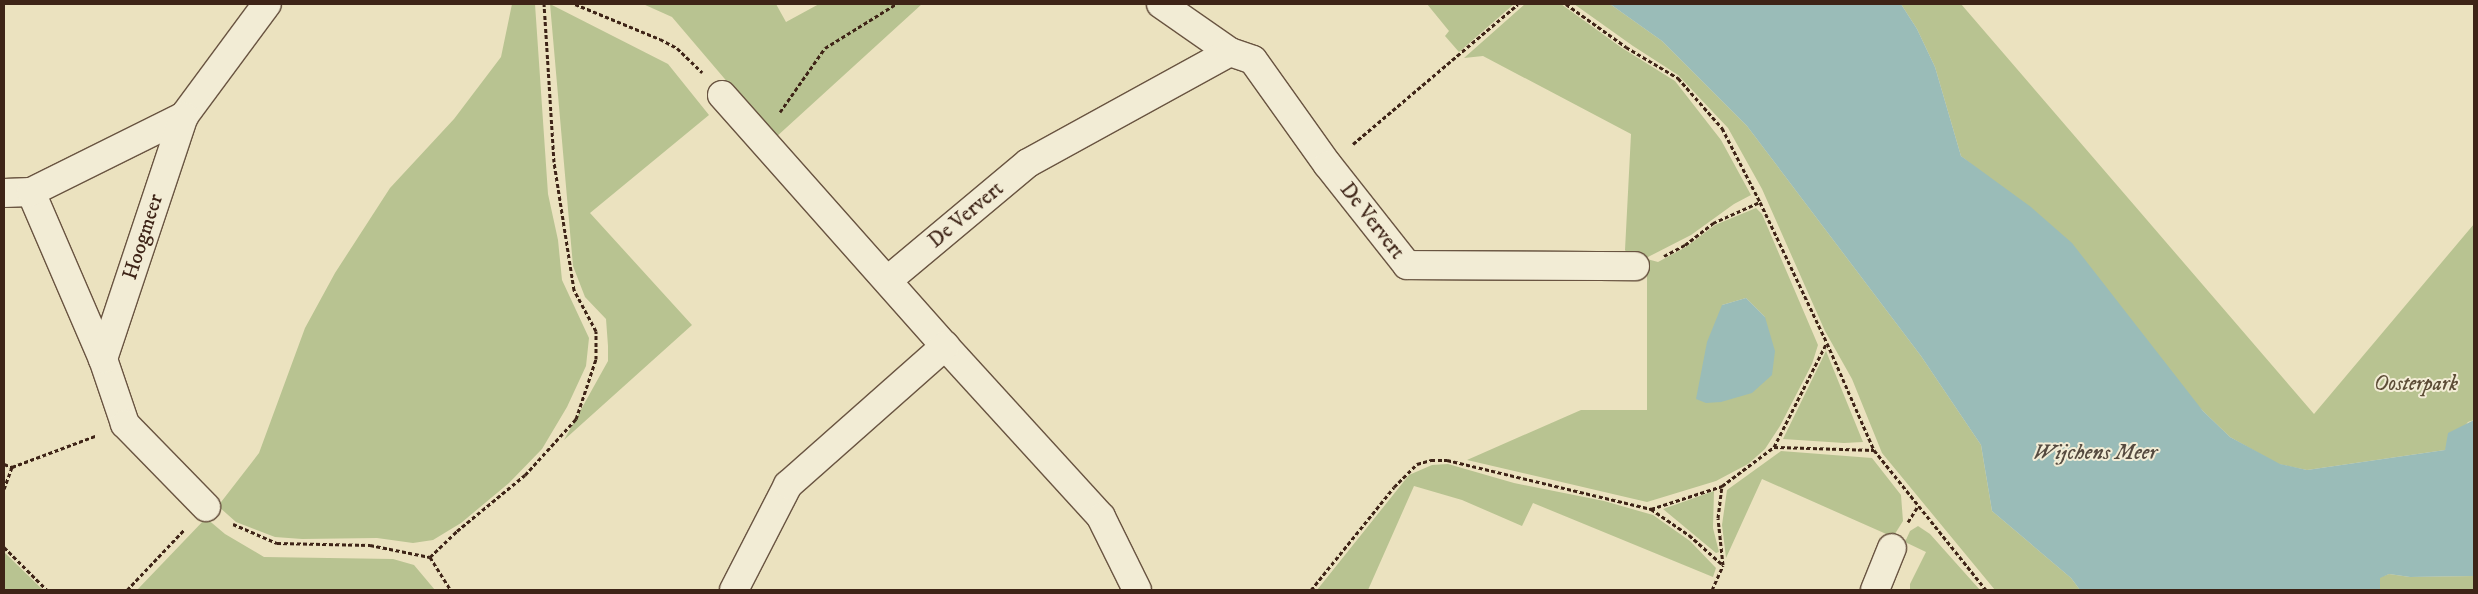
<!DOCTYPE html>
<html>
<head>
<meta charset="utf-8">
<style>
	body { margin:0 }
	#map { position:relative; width:2478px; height:594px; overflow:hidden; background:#ebe2bf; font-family:"IM FELL DW Pica",serif }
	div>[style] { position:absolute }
	.green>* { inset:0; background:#b8c391 }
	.water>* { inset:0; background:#9abcb8 }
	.path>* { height:3px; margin-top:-1.5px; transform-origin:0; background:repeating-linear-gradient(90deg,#3e2417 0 4px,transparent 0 6.5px) }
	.roads { filter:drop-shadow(1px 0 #695441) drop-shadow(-1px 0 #695441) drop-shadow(0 1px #695441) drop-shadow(0 -1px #695441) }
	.minor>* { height:28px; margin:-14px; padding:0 14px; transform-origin:14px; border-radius:14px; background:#f2ecd5 }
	span { translate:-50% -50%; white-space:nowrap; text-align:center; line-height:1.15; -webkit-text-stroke:4px #f2ecd5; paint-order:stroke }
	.street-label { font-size:21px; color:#3e2417 }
	.park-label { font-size:21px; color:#5c4c36; font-style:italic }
	.water-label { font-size:22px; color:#554a3f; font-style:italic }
	.frame { position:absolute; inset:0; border:5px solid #3e2417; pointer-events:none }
</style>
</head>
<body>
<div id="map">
	<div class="green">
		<i style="clip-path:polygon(512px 4px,535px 4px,548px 194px,558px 240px,562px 280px,589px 338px,586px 366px,567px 407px,542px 449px,509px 483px,461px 523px,433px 540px,413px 543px,377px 538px,302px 539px,275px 537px,236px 522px,218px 506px,259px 453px,305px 328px,335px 273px,390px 188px,454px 119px,501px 57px)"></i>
		<i style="clip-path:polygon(550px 4px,668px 64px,709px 115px,590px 213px,692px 325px,564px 440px,608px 361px,608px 346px,606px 319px,585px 297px,573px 266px)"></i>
		<i style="clip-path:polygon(643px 4px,776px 4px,786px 22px,819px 4px,922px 4px,775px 138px,672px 17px)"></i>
		<i style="clip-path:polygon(1427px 4px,1514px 4px,1459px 52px,1445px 36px,1449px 31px)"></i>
		<i style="clip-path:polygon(1525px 4px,1561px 4px,1622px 48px,1675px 81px,1721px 140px,1751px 195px,1734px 204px,1691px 235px,1648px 257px,1630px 258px,1625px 250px,1631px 134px,1483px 56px,1464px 58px)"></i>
		<i style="clip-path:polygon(1574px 4px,1610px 4px,1662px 41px,1747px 126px,1921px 356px,1981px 445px,1992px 511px,2071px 578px,2080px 590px,1995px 590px,1882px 453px,1852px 379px,1825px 331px,1762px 189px,1728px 128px,1678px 75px,1633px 46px)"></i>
		<i style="clip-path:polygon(1901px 4px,1961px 4px,2314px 414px,2474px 224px,2474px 420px,2468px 422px,2445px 450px,2307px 470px,2278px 464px,2230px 437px,2203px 411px,1986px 176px,1961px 156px,1935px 67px,1917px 29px)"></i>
		<i style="clip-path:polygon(evenodd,1756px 208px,1762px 214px,1818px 345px,1812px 364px,1780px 426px,1765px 449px,1748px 464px,1716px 481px,1647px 502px,1467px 460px,1581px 410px,1647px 410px,1647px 259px,1658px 262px,1686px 247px,1715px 225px,1756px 208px,1746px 298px,1765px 317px,1722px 305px,1746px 298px)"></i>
		<i style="clip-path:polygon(1826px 351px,1863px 442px,1844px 443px,1783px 439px)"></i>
		<i style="clip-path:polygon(1781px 451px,1872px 458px,1901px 495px,1903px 521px,1893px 537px,1762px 479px,1726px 558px,1722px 525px,1727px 490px)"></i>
		<i style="clip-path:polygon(1448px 464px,1514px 483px,1604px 501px,1653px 515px,1690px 541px,1716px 568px,1713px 577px,1533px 503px,1522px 526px,1462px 500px,1414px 486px,1368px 590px,1317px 590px,1409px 475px,1432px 465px)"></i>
		<i style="clip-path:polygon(1714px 491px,1713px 528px,1719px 552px,1716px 553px,1663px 509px)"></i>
		<i style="clip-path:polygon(206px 518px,225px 534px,264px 557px,393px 559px,414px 565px,435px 590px,137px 590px)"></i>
		<i style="clip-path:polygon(1918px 526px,1930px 534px,1980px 590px,1910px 590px,1910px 584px,1926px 552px,1905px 542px,1910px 531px)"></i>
		<i style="clip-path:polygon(4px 552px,43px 590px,4px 590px)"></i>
		<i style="clip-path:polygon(2389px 574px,2410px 577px,2474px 576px,2474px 590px,2377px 590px,2377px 578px)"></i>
	</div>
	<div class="water">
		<i style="clip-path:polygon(1610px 4px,1901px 4px,1917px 29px,1935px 67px,1961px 156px,2031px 207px,2072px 243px,2203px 411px,2230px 437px,2280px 464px,2307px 470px,2445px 450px,2448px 433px,2474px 420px,2474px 576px,2410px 577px,2389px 574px,2380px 578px,2380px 590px,2080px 590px,2071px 578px,1992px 511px,1981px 445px,1921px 356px,1747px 126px,1662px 41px)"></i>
		<i style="clip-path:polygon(1746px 298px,1765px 317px,1775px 351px,1772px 375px,1752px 393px,1721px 402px,1706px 403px,1696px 399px,1707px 342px,1722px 305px)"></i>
	</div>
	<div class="path">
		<i style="left:575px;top:4px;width:92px;rotate:22.4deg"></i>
		<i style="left:660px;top:39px;width:19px;rotate:28deg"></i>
		<i style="left:677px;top:48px;width:35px;rotate:44deg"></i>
		<i style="left:1566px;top:4px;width:74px;rotate:35.6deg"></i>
		<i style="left:1626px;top:47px;width:61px;rotate:30.8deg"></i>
		<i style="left:1678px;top:78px;width:67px;rotate:48.7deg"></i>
		<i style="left:1722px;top:128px;width:83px;rotate:62.8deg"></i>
		<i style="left:1760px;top:202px;width:156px;rotate:64.6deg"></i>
		<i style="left:1827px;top:343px;width:117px;rotate:66.3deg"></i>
		<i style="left:1874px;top:450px;width:179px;rotate:51.3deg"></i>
		<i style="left:780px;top:112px;width:78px;rotate:-54.9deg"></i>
		<i style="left:825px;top:48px;width:84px;rotate:-31.8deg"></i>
		<i style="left:1353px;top:144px;width:216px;rotate:-40.3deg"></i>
		<i style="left:1664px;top:256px;width:24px;rotate:-28deg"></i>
		<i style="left:1685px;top:245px;width:36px;rotate:-38deg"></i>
		<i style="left:1713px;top:223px;width:51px;rotate:-24.1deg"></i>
		<i style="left:1774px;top:447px;width:100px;rotate:1.7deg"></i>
		<i style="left:4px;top:464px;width:9px;rotate:21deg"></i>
		<i style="left:12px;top:467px;width:23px;rotate:110deg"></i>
		<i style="left:12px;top:467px;width:89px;rotate:-20.5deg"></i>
		<i style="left:1651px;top:509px;width:46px;rotate:34.4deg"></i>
		<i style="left:1689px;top:535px;width:45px;rotate:41.4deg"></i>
		<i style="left:1908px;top:522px;width:19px;rotate:-58deg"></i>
		<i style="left:233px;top:524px;width:48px;rotate:23.4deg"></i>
		<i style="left:277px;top:543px;width:93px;rotate:1.2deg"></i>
		<i style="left:370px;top:545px;width:61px;rotate:11.3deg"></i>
		<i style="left:430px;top:557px;width:39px;rotate:58deg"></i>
		<i style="left:4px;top:547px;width:61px;rotate:45deg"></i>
		<i style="left:430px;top:557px;width:37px;rotate:-44deg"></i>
		<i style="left:457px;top:531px;width:88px;rotate:-39.5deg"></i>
		<i style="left:525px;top:475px;width:76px;rotate:-47.7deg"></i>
		<i style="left:576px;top:419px;width:63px;rotate:-71.6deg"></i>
		<i style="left:596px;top:359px;width:28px;rotate:-90deg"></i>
		<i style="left:596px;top:331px;width:47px;rotate:-118.2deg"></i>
		<i style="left:574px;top:290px;width:130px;rotate:-98.9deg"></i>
		<i style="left:554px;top:162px;width:158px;rotate:-93.6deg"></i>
		<i style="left:127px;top:590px;width:83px;rotate:-46.5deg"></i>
		<i style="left:1311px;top:590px;width:132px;rotate:-51.1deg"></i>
		<i style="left:1394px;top:487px;width:33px;rotate:-45deg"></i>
		<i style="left:1417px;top:464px;width:15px;rotate:-16deg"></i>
		<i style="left:1431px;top:460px;width:16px"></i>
		<i style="left:1447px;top:460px;width:210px;rotate:13.5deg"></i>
		<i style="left:1651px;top:509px;width:75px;rotate:-17.9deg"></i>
		<i style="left:1722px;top:486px;width:65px;rotate:-36.9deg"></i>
		<i style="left:1774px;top:447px;width:115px;rotate:-63.2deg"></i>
		<i style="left:1712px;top:590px;width:27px;rotate:-66deg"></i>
		<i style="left:1723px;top:565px;width:47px;rotate:-96.1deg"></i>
		<i style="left:1718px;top:518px;width:32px;rotate:-83deg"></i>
	</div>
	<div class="roads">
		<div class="minor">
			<i style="left:1161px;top:4px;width:84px;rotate:34.8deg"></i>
			<i style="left:722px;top:95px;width:336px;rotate:48.4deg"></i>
			<i style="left:945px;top:346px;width:231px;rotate:47.6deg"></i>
			<i style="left:1101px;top:517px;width:81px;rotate:63.7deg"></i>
			<i style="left:31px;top:192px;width:182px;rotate:66.7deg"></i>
			<i style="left:103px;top:359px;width:69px;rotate:71.3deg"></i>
			<i style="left:125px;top:424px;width:116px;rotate:45.7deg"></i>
			<i style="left:4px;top:193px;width:27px;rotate:-2deg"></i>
			<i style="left:31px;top:192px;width:171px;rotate:-26.4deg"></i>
			<i style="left:184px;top:116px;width:139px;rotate:-53.5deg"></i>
			<i style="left:888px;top:280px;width:182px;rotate:-39.9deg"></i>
			<i style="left:1028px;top:163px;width:230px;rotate:-28.8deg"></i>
			<i style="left:1230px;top:52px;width:24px;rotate:19deg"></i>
			<i style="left:1253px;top:60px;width:129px;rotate:54.5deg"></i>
			<i style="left:1328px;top:165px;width:127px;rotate:51.7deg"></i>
			<i style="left:1407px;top:265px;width:228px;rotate:0.3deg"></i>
			<i style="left:103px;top:359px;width:256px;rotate:-71.6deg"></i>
			<i style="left:734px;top:590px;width:118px;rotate:-62.8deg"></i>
			<i style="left:788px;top:485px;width:210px;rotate:-41.5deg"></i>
			<i style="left:1875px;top:590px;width:45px;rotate:-68deg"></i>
		</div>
	</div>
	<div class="street-label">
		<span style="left:966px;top:215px;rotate:-40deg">De Ververt</span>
		<span style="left:1372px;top:221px;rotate:52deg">De Ververt</span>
		<span style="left:143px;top:237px;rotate:-72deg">Hoogmeer</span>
	</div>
	<div class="park-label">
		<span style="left:2416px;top:384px">Oosterpark</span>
	</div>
	<div class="water-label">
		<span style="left:2095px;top:453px">Wijchens Meer</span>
	</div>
	<div class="frame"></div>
</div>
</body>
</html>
